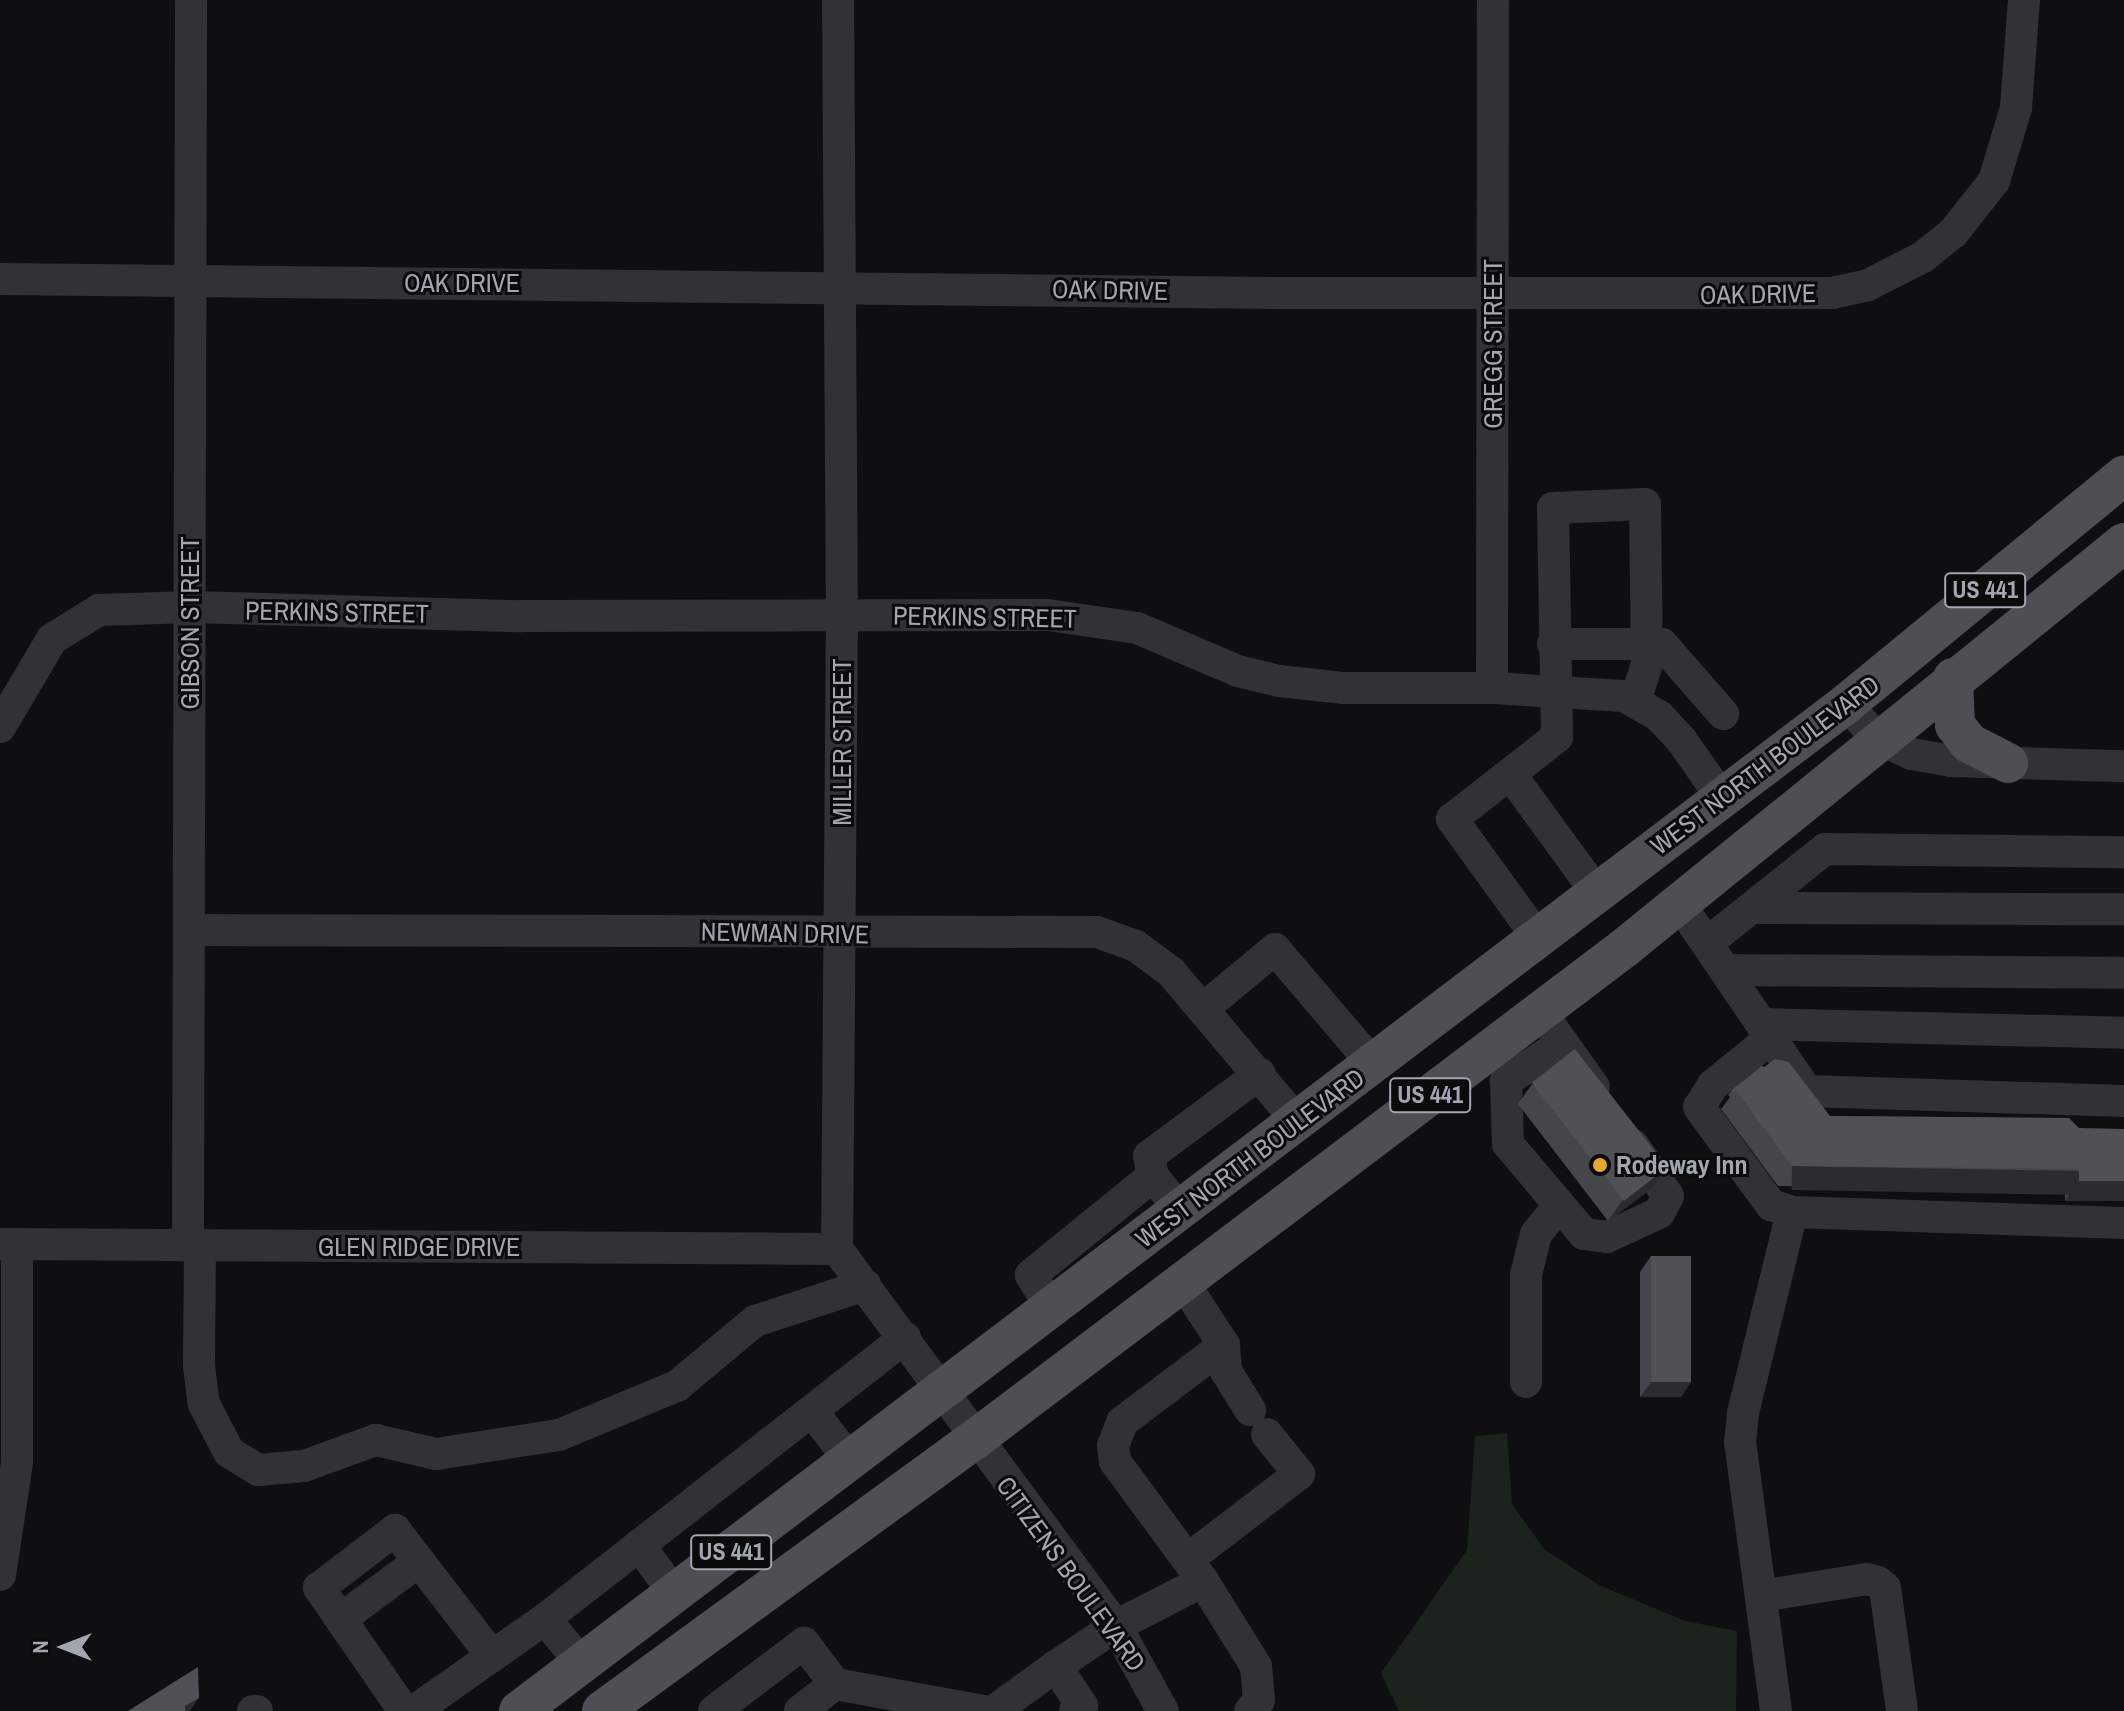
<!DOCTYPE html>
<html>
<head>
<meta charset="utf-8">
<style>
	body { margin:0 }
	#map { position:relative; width:2124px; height:1711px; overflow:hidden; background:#0f0f11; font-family:"Archivo Narrow",sans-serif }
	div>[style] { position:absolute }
	.green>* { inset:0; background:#1c231d }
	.minor>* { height:32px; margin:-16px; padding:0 16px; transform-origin:16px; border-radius:16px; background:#313235 }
	.major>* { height:40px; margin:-20px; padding:0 20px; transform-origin:20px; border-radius:20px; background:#4d4f54 }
	.wall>* { inset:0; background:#45464c }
	.shaded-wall>* { inset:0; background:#2b2c30; transform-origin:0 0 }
	.building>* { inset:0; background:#4f5157; transform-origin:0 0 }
	.dots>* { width:22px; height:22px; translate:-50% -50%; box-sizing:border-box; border:4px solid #0b0b0c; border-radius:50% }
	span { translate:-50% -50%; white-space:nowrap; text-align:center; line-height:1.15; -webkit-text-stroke:6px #0b0b0c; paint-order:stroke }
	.shield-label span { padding:2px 6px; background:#0b0b0c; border:2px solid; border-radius:6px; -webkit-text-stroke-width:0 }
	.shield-label { font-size:24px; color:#a1a6b1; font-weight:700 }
	.street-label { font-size:26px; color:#a1a6b1 }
	.poi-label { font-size:26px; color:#a1a6b1; font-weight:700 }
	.left { translate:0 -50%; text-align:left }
	.north { position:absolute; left:24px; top:1607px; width:80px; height:80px; -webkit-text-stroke:6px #0b0b0c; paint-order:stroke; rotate:270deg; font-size:22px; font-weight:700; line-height:32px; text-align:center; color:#a1a6b1 }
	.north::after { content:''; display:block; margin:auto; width:28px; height:36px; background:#a1a6b1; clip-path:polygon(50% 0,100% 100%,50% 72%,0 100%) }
</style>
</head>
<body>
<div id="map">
	<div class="green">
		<i style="clip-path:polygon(1507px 1433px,1512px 1504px,1544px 1549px,1599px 1585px,1685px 1621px,1737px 1631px,1736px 1711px,1399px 1711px,1381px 1673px,1467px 1550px,1475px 1436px)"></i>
	</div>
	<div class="minor">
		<i style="left:838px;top:0;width:616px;rotate:89.63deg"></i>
		<i style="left:842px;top:616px;width:633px;rotate:90.45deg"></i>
		<i style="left:837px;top:1249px;width:469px;rotate:53.5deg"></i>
		<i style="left:1116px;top:1626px;width:97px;rotate:61.1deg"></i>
		<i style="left:0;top:279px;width:1278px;rotate:0.63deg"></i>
		<i style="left:1278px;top:293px;width:554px"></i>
		<i style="left:1832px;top:293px;width:35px;rotate:-12deg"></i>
		<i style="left:1866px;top:286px;width:64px;rotate:-27deg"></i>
		<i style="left:1923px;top:257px;width:38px;rotate:-39deg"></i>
		<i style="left:1953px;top:233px;width:66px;rotate:-51.7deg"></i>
		<i style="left:1994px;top:181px;width:76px;rotate:-73.2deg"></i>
		<i style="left:2016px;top:108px;width:108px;rotate:-85.8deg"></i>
		<i style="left:1553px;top:644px;width:109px"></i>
		<i style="left:1662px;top:644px;width:93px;rotate:48.9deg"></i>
		<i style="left:1492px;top:688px;width:688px;rotate:-89.92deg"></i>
		<i style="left:1846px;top:704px;width:46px;rotate:47.6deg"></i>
		<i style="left:1877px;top:738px;width:38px;rotate:25deg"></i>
		<i style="left:1912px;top:754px;width:40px;rotate:10deg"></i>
		<i style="left:1951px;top:761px;width:173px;rotate:1.7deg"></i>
		<i style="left:0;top:727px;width:102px;rotate:-59.4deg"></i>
		<i style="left:52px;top:639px;width:55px;rotate:-31.7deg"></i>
		<i style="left:99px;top:610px;width:91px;rotate:-1.9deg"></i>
		<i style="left:190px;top:607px;width:332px;rotate:1.6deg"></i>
		<i style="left:522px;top:616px;width:526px;rotate:-0.11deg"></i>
		<i style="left:1048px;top:615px;width:90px;rotate:8.3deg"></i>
		<i style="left:1137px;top:628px;width:110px;rotate:23.1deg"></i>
		<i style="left:1238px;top:671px;width:42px;rotate:13.7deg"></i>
		<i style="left:1279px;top:681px;width:64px;rotate:6.2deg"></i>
		<i style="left:1343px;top:688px;width:149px"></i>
		<i style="left:1492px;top:688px;width:132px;rotate:3.5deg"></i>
		<i style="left:1624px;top:696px;width:40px;rotate:29.7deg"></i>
		<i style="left:1659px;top:716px;width:34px;rotate:47deg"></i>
		<i style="left:1682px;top:741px;width:70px;rotate:54.9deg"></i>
		<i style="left:1511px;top:775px;width:146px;rotate:53.9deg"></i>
		<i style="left:1679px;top:903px;width:227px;rotate:55.8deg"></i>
		<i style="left:1807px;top:1091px;width:317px;rotate:1.8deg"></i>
		<i style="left:1752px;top:908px;width:372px;rotate:0.2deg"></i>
		<i style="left:191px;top:930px;width:906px;rotate:0.13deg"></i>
		<i style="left:1097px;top:932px;width:41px;rotate:19.7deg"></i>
		<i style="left:1136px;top:946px;width:44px;rotate:36.6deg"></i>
		<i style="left:1171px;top:972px;width:195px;rotate:49.8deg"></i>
		<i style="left:1538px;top:938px;width:147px;rotate:-125.9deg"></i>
		<i style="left:1452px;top:819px;width:133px;rotate:-38deg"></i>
		<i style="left:1557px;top:737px;width:229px;rotate:-91deg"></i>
		<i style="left:1553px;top:508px;width:92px;rotate:-2.5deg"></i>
		<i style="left:1645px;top:504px;width:160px;rotate:89.3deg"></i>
		<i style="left:1647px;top:664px;width:39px;rotate:108deg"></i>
		<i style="left:1707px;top:943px;width:151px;rotate:-38.5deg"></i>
		<i style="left:1825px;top:849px;width:299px;rotate:0.6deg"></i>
		<i style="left:1725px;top:970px;width:399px;rotate:0.4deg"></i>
		<i style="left:1205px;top:1007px;width:91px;rotate:-39.6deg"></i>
		<i style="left:1275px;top:949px;width:151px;rotate:49.6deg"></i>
		<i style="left:1540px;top:1011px;width:93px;rotate:54.6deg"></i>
		<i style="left:1762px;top:1024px;width:362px;rotate:1.4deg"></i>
		<i style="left:1771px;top:1038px;width:75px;rotate:141deg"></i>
		<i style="left:1713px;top:1085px;width:26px;rotate:122deg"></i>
		<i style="left:1699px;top:1107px;width:122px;rotate:53.7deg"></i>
		<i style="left:1771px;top:1205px;width:22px;rotate:18deg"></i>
		<i style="left:1792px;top:1212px;width:332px;rotate:1.9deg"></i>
		<i style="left:1563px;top:1043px;width:69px;rotate:146.3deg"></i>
		<i style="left:1506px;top:1081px;width:63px;rotate:88.2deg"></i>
		<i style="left:1508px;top:1144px;width:118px;rotate:49.8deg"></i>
		<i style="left:1584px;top:1234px;width:23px;rotate:7deg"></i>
		<i style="left:1607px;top:1237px;width:57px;rotate:-24.8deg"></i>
		<i style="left:1659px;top:1213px;width:19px;rotate:-62deg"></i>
		<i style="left:1668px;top:1196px;width:62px;rotate:-124.5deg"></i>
		<i style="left:1180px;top:1210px;width:43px;rotate:-128.5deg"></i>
		<i style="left:1153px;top:1176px;width:20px;rotate:-101deg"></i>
		<i style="left:1149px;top:1156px;width:138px;rotate:-36.5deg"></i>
		<i style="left:0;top:1244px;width:837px;rotate:0.34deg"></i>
		<i style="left:188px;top:1246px;width:1246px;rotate:-89.86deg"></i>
		<i style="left:200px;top:1246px;width:120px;rotate:90.5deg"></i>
		<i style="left:199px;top:1366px;width:38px;rotate:83deg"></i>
		<i style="left:204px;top:1404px;width:54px;rotate:62.5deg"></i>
		<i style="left:229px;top:1452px;width:34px;rotate:32deg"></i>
		<i style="left:258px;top:1470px;width:46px;rotate:-5deg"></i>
		<i style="left:304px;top:1466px;width:77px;rotate:-19.9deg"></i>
		<i style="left:376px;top:1440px;width:62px;rotate:13.1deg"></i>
		<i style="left:436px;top:1454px;width:124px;rotate:-8.8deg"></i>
		<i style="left:559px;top:1435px;width:128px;rotate:-22.6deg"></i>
		<i style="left:677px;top:1386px;width:102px;rotate:-39.8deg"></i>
		<i style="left:755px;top:1321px;width:116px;rotate:-18.1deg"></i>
		<i style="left:1052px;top:1309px;width:40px;rotate:-122deg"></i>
		<i style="left:1031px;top:1275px;width:157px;rotate:-39.1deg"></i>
		<i style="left:1224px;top:1345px;width:26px;rotate:86deg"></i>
		<i style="left:1226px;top:1371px;width:46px;rotate:58.4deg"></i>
		<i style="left:1526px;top:1382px;width:107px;rotate:-90deg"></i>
		<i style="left:1526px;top:1275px;width:42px;rotate:-76.3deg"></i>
		<i style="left:1536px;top:1234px;width:33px;rotate:-51deg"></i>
		<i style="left:812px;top:1411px;width:64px;rotate:52.6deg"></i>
		<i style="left:639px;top:1545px;width:61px;rotate:53.7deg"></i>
		<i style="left:1188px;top:1559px;width:140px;rotate:-37.4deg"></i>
		<i style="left:1299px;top:1474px;width:51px;rotate:-128.7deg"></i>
		<i style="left:0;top:1575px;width:114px;rotate:-81.4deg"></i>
		<i style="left:17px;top:1462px;width:218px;rotate:-90deg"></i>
		<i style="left:1203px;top:1581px;width:100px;rotate:58.1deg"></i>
		<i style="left:1256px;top:1666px;width:34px;rotate:85deg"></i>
		<i style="left:1259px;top:1700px;width:14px;rotate:129deg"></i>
		<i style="left:1761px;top:1596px;width:107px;rotate:-9.1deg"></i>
		<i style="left:1867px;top:1579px;width:11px;rotate:15deg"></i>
		<i style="left:1878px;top:1582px;width:9px;rotate:41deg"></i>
		<i style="left:1885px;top:1588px;width:124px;rotate:82.1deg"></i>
		<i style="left:341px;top:1619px;width:97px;rotate:-36.6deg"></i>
		<i style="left:545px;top:1619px;width:58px;rotate:50.6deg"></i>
		<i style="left:253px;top:1711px;width:4px"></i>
		<i style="left:404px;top:1711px;width:150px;rotate:-124.6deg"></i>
		<i style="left:319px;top:1588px;width:96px;rotate:-37.3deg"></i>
		<i style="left:395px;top:1530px;width:159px;rotate:52.4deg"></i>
		<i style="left:414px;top:1711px;width:160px;rotate:-35.1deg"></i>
		<i style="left:545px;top:1619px;width:457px;rotate:-38deg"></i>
		<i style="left:714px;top:1711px;width:113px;rotate:-37.1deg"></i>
		<i style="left:804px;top:1643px;width:51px;rotate:52.9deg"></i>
		<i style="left:835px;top:1684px;width:151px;rotate:10.3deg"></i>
		<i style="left:800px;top:1711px;width:44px;rotate:-37.6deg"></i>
		<i style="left:994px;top:1711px;width:77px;rotate:-36deg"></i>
		<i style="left:1075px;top:1711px;width:9px;rotate:-36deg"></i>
		<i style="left:1082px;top:1706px;width:48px;rotate:-123deg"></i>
		<i style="left:1056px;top:1666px;width:72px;rotate:-33.7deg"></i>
		<i style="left:1116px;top:1626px;width:98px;rotate:-27.3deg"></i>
		<i style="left:1203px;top:1581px;width:149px;rotate:-126.3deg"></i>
		<i style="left:1115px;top:1461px;width:15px;rotate:-98deg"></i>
		<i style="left:1113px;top:1446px;width:26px;rotate:-69deg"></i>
		<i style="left:1122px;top:1422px;width:128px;rotate:-37deg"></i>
		<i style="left:1224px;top:1345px;width:75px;rotate:-123.1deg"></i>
		<i style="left:1776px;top:1711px;width:271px;rotate:-97.6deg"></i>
		<i style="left:1740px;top:1442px;width:29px;rotate:-84deg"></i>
		<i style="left:1743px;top:1413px;width:207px;rotate:-76.3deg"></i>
	</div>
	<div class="major">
		<i style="left:1953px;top:678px;width:47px;rotate:87.6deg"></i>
		<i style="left:1955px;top:725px;width:23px;rotate:52deg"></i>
		<i style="left:1969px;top:743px;width:44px;rotate:27.1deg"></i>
		<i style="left:519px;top:1711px;width:1666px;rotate:-37.19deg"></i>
		<i style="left:1846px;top:704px;width:360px;rotate:-39.4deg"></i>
		<i style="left:602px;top:1711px;width:460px;rotate:-36.1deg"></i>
		<i style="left:974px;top:1440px;width:814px;rotate:-37.11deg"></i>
		<i style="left:1623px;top:949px;width:645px;rotate:-39.02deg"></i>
	</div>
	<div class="wall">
		<i style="clip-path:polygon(1762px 1066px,1830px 1116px,2069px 1118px,2124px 1201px,2065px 1201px,2065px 1189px,1778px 1186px,1721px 1109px,1730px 1097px,1728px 1095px,1732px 1090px)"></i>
		<i style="clip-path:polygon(1532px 1084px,1652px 1188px,1608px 1221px,1518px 1104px)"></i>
		<i style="clip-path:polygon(1651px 1256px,1691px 1382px,1681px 1397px,1640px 1397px,1640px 1272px)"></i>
	</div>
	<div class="shaded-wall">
		<i style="left:1792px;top:1166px;width:287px;height:24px;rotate:1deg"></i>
		<i style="clip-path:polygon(1667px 1168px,1652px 1188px,1608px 1221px,1622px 1201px)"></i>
		<i style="clip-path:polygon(2079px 1181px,2124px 1181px,2124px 1201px,2065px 1201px)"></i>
		<i style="clip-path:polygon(1651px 1382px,1691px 1382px,1681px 1397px,1640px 1397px)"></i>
		<i style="clip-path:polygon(199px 1698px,190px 1711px,182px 1711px,185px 1706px)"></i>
	</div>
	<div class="building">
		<i style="left:1575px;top:1049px;width:150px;height:55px;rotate:52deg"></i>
		<i style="clip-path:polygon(1775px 1059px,1789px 1062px,1830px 1116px,2069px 1118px,2079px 1128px,2124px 1129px,2124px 1181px,2079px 1181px,2079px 1169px,1792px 1166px,1735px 1089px)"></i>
		<i style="clip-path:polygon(1762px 1066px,1765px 1067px,1733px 1092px,1732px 1090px)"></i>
		<i style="left:1651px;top:1256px;width:40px;height:126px"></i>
		<i style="clip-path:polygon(198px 1667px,199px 1698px,185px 1706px,185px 1711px,128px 1711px)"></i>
	</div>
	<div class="dots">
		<i style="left:1600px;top:1165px;background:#e8a830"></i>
	</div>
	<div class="shield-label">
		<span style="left:1985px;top:590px">US 441</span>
		<span style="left:1430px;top:1095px">US 441</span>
		<span style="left:731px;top:1552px">US 441</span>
	</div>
	<div class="street-label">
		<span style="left:462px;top:283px">OAK DRIVE</span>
		<span style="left:1110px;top:290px;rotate:1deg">OAK DRIVE</span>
		<span style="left:1758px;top:294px;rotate:-1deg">OAK DRIVE</span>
		<span style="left:1493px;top:344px;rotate:-90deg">GREGG STREET</span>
		<span style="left:337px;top:612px;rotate:1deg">PERKINS STREET</span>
		<span style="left:985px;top:617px;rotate:1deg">PERKINS STREET</span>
		<span style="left:190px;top:623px;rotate:-90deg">GIBSON STREET</span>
		<span style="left:842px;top:742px;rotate:-90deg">MILLER STREET</span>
		<span style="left:1765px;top:765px;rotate:-37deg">WEST NORTH BOULEVARD</span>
		<span style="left:785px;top:933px;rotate:1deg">NEWMAN DRIVE</span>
		<span style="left:1250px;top:1158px;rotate:-37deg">WEST NORTH BOULEVARD</span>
		<span style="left:419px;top:1247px">GLEN RIDGE DRIVE</span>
		<span style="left:1071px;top:1574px;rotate:54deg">CITIZENS BOULEVARD</span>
	</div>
	<div class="poi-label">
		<span class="left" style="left:1616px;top:1165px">Rodeway Inn</span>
	</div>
	<div class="north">N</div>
</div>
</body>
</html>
